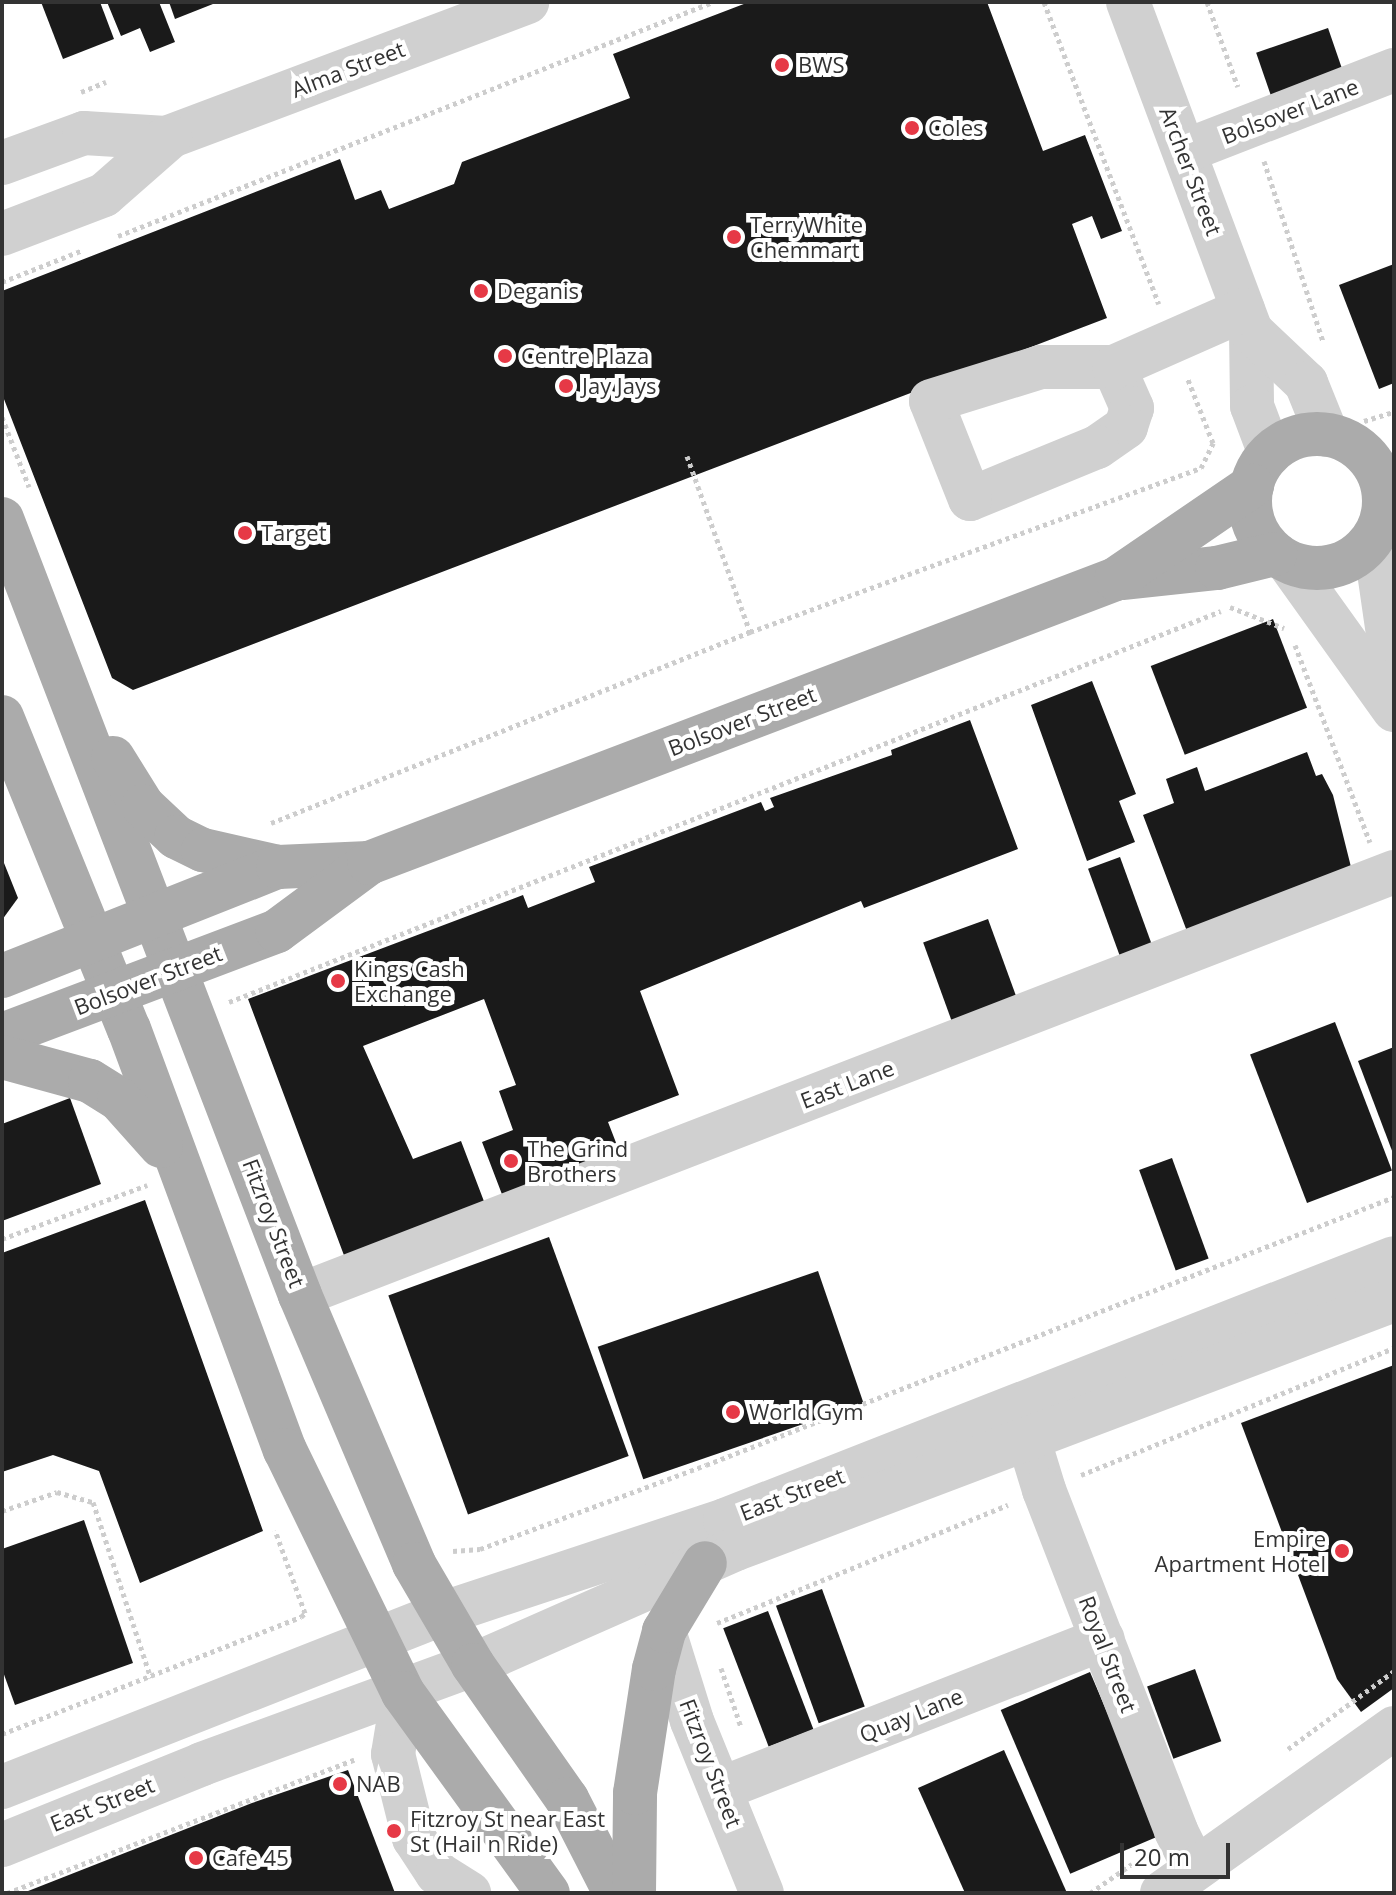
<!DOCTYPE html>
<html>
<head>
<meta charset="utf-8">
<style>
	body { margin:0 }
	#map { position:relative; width:1396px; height:1895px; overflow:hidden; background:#fff; font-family:"Open Sans",sans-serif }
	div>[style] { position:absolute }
	.building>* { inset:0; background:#1a1a1a; transform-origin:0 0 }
	.path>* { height:5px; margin-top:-2.5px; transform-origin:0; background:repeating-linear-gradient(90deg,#cdcdcd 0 4px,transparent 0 8px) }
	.minor>* { height:44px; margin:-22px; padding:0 22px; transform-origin:22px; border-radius:22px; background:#d0d0d0 }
	.major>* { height:44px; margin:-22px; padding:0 22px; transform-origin:22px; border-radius:22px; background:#ababab }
	.major>.ring { margin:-22px; padding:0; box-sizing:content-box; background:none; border:44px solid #ababab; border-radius:50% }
	.dots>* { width:22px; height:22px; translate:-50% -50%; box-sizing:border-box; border:4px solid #fff; border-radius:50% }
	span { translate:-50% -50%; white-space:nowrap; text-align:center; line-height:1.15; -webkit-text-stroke:8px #fff; paint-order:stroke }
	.poi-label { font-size:22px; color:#333 }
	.left { translate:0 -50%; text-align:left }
	.right { translate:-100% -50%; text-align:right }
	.street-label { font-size:22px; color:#333 }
	.frame { position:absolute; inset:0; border:4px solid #333; pointer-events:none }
	.scale { position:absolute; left:1120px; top:1843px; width:110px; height:36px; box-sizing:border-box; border:4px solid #333; border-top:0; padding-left:10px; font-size:24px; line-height:28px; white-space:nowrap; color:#333; -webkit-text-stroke:6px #fff; paint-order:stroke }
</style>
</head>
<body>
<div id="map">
	<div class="building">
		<i style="clip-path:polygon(41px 2px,100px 2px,114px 39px,63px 59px)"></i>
		<i style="clip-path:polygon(107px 2px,159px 2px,175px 42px,150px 52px,140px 28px,121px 36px)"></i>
		<i style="clip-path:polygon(169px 2px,218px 2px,175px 19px)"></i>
		<i style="clip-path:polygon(749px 2px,987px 2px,1043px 151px,1085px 135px,1122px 231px,1101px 239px,1092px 216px,1072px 224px,1107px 318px,133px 690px,112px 678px,2px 394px,2px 291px,340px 159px,355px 200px,381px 190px,389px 209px,454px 184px,462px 162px,630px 98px,613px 54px)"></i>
		<i style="left:1328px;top:28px;width:49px;height:76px;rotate:71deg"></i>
		<i style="clip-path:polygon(1394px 264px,1394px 383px,1379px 389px,1339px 285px)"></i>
		<i style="left:1273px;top:619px;width:95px;height:131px;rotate:69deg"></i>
		<i style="clip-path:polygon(1092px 681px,1136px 794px,1119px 801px,1135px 842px,1087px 861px,1031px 705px)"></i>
		<i style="clip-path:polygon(970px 720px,1018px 849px,864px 908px,861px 901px,640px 991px,679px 1095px,608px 1122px,620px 1153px,503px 1197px,482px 1142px,513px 1130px,499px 1091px,516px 1085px,484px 999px,363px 1046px,413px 1159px,461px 1141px,485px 1204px,345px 1258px,248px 999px,523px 895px,528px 908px,595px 882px,589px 867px,761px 802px,765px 811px,774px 807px,770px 798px,892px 755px,891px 750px)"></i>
		<i style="clip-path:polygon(1307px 752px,1316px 776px,1322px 774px,1333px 795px,1352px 871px,1188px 934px,1143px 815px,1174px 803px,1166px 779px,1197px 767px,1205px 791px)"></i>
		<i style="left:1120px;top:857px;width:97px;height:34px;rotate:70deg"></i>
		<i style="clip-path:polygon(2px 858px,18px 898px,2px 920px)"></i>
		<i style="left:988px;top:919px;width:86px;height:69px;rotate:70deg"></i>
		<i style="left:1335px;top:1022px;width:159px;height:91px;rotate:69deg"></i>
		<i style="clip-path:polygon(1394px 1047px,1394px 1156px,1358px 1061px)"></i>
		<i style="clip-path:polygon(70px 1098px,101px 1184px,2px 1221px,2px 1124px)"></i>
		<i style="left:1172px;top:1158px;width:107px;height:35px;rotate:70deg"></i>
		<i style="clip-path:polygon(145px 1200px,263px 1531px,140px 1583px,99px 1471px,53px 1455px,2px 1472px,2px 1253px)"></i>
		<i style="left:549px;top:1237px;width:233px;height:171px;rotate:70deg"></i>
		<i style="left:818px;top:1271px;width:140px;height:233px;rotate:71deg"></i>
		<i style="clip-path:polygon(1394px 1365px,1394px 1688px,1361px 1712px,1337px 1679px,1241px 1423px)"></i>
		<i style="clip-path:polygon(84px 1520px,133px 1663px,15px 1705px,2px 1669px,2px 1549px)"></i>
		<i style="left:822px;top:1589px;width:125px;height:49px;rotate:70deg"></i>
		<i style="left:768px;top:1611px;width:127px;height:48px;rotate:69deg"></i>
		<i style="left:1195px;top:1669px;width:77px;height:51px;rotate:70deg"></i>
		<i style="left:1090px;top:1672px;width:178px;height:97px;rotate:67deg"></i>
		<i style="clip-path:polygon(1004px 1750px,1067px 1893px,965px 1893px,918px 1788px)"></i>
		<i style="clip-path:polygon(348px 1770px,395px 1893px,23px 1893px,252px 1803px)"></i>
	</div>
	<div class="path">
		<i style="left:1044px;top:2px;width:323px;rotate:69.2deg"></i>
		<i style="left:1207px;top:2px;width:90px;rotate:70deg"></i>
		<i style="left:81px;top:92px;width:27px;rotate:-22deg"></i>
		<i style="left:1264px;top:161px;width:190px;rotate:71.9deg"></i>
		<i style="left:118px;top:236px;width:639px;rotate:-21.47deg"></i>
		<i style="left:2px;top:282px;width:87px;rotate:-21.6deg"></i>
		<i style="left:2px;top:417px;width:75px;rotate:68.9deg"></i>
		<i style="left:1364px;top:421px;width:31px;rotate:-17deg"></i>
		<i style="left:687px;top:456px;width:187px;rotate:70.3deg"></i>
		<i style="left:1230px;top:607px;width:58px;rotate:21.3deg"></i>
		<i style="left:1295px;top:645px;width:211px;rotate:69.2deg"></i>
		<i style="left:271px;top:823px;width:516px;rotate:-21.74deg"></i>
		<i style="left:750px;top:632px;width:480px;rotate:-20deg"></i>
		<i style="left:1201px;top:468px;width:28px;rotate:-64deg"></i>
		<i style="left:1213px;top:443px;width:71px;rotate:-111.5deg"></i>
		<i style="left:229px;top:1002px;width:1066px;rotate:-21.51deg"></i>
		<i style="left:2px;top:1239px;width:155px;rotate:-20.4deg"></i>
		<i style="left:1081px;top:1475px;width:338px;rotate:-22.1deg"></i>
		<i style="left:2px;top:1511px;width:58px;rotate:-19.1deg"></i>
		<i style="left:57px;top:1492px;width:37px;rotate:16deg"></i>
		<i style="left:93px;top:1502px;width:185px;rotate:71.8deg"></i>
		<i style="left:453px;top:1551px;width:27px;rotate:-4deg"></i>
		<i style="left:480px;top:1549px;width:241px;rotate:-20.4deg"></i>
		<i style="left:706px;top:1465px;width:738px;rotate:-21.28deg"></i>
		<i style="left:717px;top:1623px;width:314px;rotate:-22.1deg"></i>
		<i style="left:721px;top:1668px;width:62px;rotate:71.3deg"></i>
		<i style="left:2px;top:1734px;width:321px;rotate:-21.4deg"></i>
		<i style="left:301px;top:1617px;width:6px;rotate:-45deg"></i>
		<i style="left:305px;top:1613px;width:88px;rotate:-109.9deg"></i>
		<i style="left:1288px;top:1749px;width:132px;rotate:-36.3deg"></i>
		<i style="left:7px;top:1893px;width:372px;rotate:-21deg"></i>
		<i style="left:1090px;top:1893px;width:51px;rotate:-34.6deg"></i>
	</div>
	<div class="minor">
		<i style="left:1128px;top:2px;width:351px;rotate:69.5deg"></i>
		<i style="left:1251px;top:331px;width:75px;rotate:89.2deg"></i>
		<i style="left:1252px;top:406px;width:51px;rotate:69.4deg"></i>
		<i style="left:1185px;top:151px;width:224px;rotate:-21.2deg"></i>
		<i style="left:2px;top:163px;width:87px;rotate:-20.1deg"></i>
		<i style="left:84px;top:133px;width:82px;rotate:3.5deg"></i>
		<i style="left:166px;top:138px;width:386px;rotate:-20.6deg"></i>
		<i style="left:2px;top:234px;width:109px;rotate:-20.9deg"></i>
		<i style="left:104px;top:195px;width:88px;rotate:-41.3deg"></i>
		<i style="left:1251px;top:331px;width:76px;rotate:43.4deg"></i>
		<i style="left:1306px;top:383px;width:56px;rotate:68deg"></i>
		<i style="left:1114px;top:367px;width:45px;rotate:66.3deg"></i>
		<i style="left:1132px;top:408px;width:20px;rotate:108deg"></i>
		<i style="left:1126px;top:427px;width:35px;rotate:145deg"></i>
		<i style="left:1097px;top:447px;width:137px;rotate:157.7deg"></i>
		<i style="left:970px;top:499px;width:105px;rotate:-111.7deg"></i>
		<i style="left:931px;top:401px;width:115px;rotate:-17.2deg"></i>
		<i style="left:1041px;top:367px;width:73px"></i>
		<i style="left:1114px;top:367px;width:141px;rotate:-23.8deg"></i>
		<i style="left:1374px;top:537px;width:139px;rotate:81.8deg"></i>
		<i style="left:1288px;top:562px;width:182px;rotate:54.4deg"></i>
		<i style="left:300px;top:1295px;width:1173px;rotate:-21.14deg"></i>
		<i style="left:1019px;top:1408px;width:86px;rotate:73deg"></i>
		<i style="left:1044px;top:1490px;width:366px;rotate:68.8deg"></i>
		<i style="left:1176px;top:1831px;width:42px;rotate:63.4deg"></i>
		<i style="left:664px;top:1631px;width:94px;rotate:72.7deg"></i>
		<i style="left:692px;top:1721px;width:186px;rotate:67.9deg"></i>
		<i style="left:403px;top:1693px;width:62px;rotate:99.3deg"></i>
		<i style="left:393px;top:1754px;width:87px;rotate:76deg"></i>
		<i style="left:414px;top:1838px;width:42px;rotate:56.7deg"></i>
		<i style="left:437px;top:1873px;width:38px;rotate:32deg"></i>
		<i style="left:2px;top:1787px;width:475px;rotate:-21.5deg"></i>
		<i style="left:444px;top:1613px;width:296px;rotate:-18.3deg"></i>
		<i style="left:725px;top:1520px;width:718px;rotate:-21.39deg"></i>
		<i style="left:720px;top:1789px;width:411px;rotate:-21.4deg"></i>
		<i style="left:2px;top:1845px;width:216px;rotate:-22deg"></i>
		<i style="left:202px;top:1764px;width:289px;rotate:-20.1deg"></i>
		<i style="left:473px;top:1665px;width:287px;rotate:-23.8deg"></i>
		<i style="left:736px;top:1549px;width:704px;rotate:-20.73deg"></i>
		<i style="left:1162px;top:1893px;width:285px;rotate:-35.4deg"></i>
	</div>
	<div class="major">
		<i class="ring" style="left:1250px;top:434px;width:90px;height:90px"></i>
		<i style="left:2px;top:519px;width:831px;rotate:68.99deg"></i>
		<i style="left:300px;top:1295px;width:292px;rotate:67deg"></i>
		<i style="left:414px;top:1564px;width:117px;rotate:59.7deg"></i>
		<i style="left:473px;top:1665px;width:164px;rotate:55deg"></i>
		<i style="left:567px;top:1799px;width:106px;rotate:62.9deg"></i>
		<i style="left:1122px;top:578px;width:96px;rotate:-6deg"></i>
		<i style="left:1217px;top:568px;width:60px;rotate:-13.6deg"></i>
		<i style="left:2px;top:717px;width:337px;rotate:67.9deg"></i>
		<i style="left:129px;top:1029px;width:449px;rotate:69.7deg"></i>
		<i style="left:285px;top:1450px;width:270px;rotate:64.1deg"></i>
		<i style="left:403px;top:1693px;width:247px;rotate:54.1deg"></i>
		<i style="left:113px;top:758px;width:57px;rotate:58deg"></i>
		<i style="left:143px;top:806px;width:45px;rotate:43.2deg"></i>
		<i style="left:176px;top:837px;width:30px;rotate:26deg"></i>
		<i style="left:203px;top:850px;width:77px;rotate:12.8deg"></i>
		<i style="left:2px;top:976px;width:297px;rotate:-21.6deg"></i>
		<i style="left:278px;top:867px;width:91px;rotate:-2.5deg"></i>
		<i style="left:2px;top:1035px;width:294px;rotate:-20.7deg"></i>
		<i style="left:277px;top:931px;width:114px;rotate:-36.5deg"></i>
		<i style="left:369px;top:863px;width:799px;rotate:-20.82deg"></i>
		<i style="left:1116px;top:579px;width:165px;rotate:-34.4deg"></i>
		<i style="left:2px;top:1057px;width:91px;rotate:15.3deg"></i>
		<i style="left:90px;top:1081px;width:34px;rotate:32deg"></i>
		<i style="left:119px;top:1099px;width:63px;rotate:48.2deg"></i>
		<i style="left:634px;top:1893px;width:100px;rotate:-89.4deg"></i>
		<i style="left:635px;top:1793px;width:125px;rotate:-81.3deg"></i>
		<i style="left:654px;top:1669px;width:39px;rotate:-75deg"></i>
		<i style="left:664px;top:1631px;width:79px;rotate:-58.9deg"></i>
	</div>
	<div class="dots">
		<i style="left:782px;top:65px;background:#e63946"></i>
		<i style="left:912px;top:128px;background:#e63946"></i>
		<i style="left:734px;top:237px;background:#e63946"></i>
		<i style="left:481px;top:291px;background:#e63946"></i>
		<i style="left:505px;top:356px;background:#e63946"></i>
		<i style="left:566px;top:386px;background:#e63946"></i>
		<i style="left:245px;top:533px;background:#e63946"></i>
		<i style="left:338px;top:981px;background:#e63946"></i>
		<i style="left:511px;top:1161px;background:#e63946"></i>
		<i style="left:733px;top:1412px;background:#e63946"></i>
		<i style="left:1342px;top:1551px;background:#e63946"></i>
		<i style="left:340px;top:1784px;background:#e63946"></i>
		<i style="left:394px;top:1831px;background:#e63946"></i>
		<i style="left:196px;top:1858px;background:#e63946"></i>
	</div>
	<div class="poi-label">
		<span class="left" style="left:798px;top:65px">BWS</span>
		<span class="left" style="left:928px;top:128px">Coles</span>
		<span class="left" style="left:750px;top:237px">TerryWhite<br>Chemmart</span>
		<span class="left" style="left:497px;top:291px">Deganis</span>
		<span class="left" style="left:521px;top:356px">Centre Plaza</span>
		<span class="left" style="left:582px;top:386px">Jay Jays</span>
		<span class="left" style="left:261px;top:533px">Target</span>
		<span class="left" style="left:354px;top:981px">Kings Cash<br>Exchange</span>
		<span class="left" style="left:527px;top:1161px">The Grind<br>Brothers</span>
		<span class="left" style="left:749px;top:1412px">World Gym</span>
		<span class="right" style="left:1326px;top:1551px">Empire<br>Apartment Hotel</span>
		<span class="left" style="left:356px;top:1784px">NAB</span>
		<span class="left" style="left:410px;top:1831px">Fitzroy St near East<br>St (Hail n Ride)</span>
		<span class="left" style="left:212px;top:1858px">Cafe 45</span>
	</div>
	<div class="street-label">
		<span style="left:348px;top:69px;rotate:-21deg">Alma Street</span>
		<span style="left:1290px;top:111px;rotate:-21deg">Bolsover Lane</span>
		<span style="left:1191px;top:171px;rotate:69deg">Archer Street</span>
		<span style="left:742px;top:721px;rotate:-21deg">Bolsover Street</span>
		<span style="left:148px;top:980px;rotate:-21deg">Bolsover Street</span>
		<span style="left:847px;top:1084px;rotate:-21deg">East Lane</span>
		<span style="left:274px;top:1223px;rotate:69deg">Fitzroy Street</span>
		<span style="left:792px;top:1494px;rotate:-21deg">East Street</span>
		<span style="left:1108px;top:1654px;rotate:69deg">Royal Street</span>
		<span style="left:911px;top:1715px;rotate:-22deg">Quay Lane</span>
		<span style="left:711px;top:1763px;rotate:69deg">Fitzroy Street</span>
		<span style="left:102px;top:1804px;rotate:-22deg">East Street</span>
	</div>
	<div class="frame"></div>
	<div class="scale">20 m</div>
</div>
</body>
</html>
